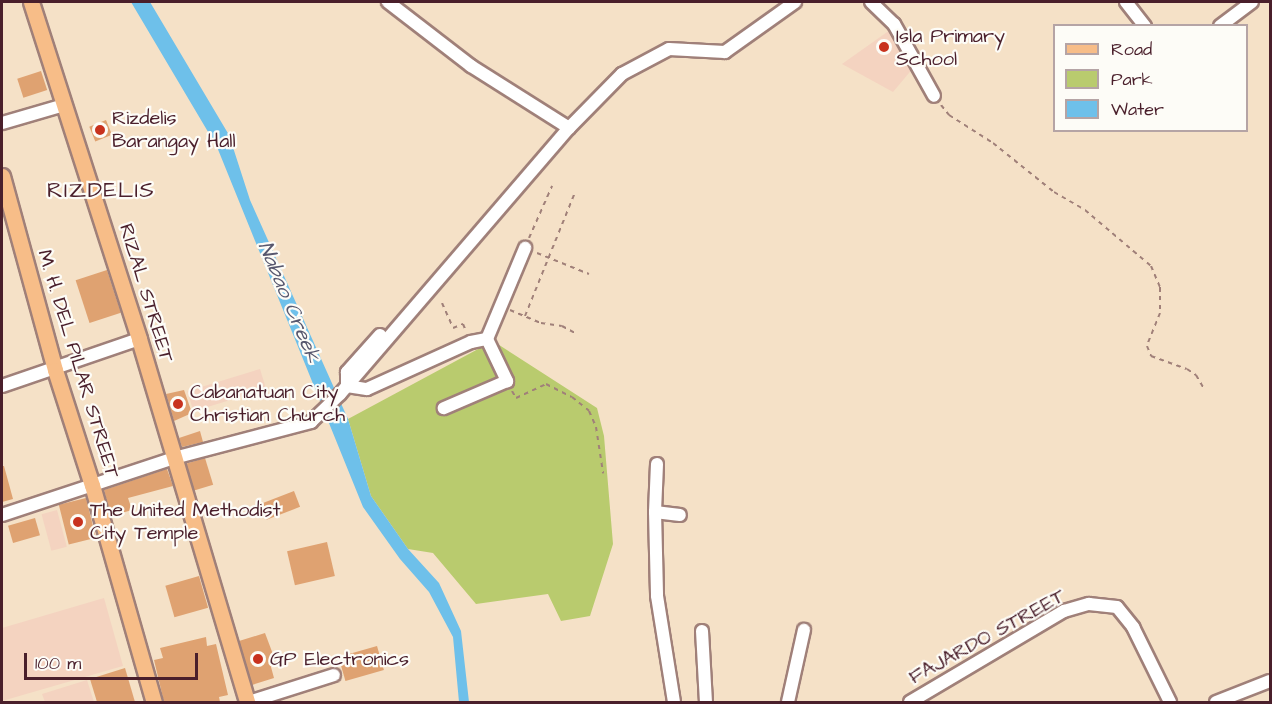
<!DOCTYPE html>
<html>
<head>
<meta charset="utf-8">
<style>
	body { margin:0 }
	#map { position:relative; width:1272px; height:704px; overflow:hidden; background:#f5e1c7; font-family:"Architects Daughter",sans-serif }
	div>[style] { position:absolute }
	.built>* { inset:0; background:#f4d3c0; transform-origin:0 0 }
	.green>* { inset:0; background:#b9cb6e }
	.water>* { inset:0; background:#6ec0ea }
	.building>* { inset:0; background:#dfa271; transform-origin:0 0 }
	.path>* { height:2px; margin-top:-1px; transform-origin:0; background:repeating-linear-gradient(90deg,#a08079 0 4.5px,transparent 0 9px) }
	.roads { filter:drop-shadow(2px 0 #a08079) drop-shadow(-2px 0 #a08079) drop-shadow(0 2px #a08079) drop-shadow(0 -2px #a08079) }
	.minor>* { height:12px; margin:-6px; padding:0 6px; transform-origin:6px; border-radius:6px; background:#fff }
	.major>* { height:15px; margin:-7.5px; padding:0 7.5px; transform-origin:7.5px; border-radius:7.5px; background:#f7bd88 }
	.dots>* { width:16px; height:16px; translate:-50% -50%; box-sizing:border-box; border:3px solid #fdfcf7; border-radius:50% }
	span { translate:-50% -50%; white-space:nowrap; text-align:center; line-height:1.15; -webkit-text-stroke:4.5px #fdfcf7; paint-order:stroke }
	.poi-label { font-size:20px; color:#4a1f2b }
	.left { translate:0 -50%; text-align:left }
	.street-label { font-size:20px; color:#4a1f2b }
	.water-label { font-size:21px; color:#57576e; font-style:italic }
	.quarter-label { font-size:22px; color:#4a1f2b; letter-spacing:1.5px }
	.frame { position:absolute; inset:0; border:3px solid #4a1f2b; pointer-events:none }
	.legend { position:absolute; left:1053px; top:24px; width:195px; height:108px; box-sizing:border-box; background:#fdfcf7; border:2px solid #b5a4a5; margin:0; padding:8px 10px; list-style:none; font-size:18px; color:#4a1f2b }
	.legend li { display:flex; align-items:center; gap:12px; height:30px }
	.legend b { width:30px; border:2px solid #b5a4a5 }
	.scale { position:absolute; left:24px; top:653px; width:174px; height:27px; box-sizing:border-box; border:3px solid #4a1f2b; border-top:0; padding-left:8px; font-size:18px; line-height:21px; white-space:nowrap; color:#4a1f2b; -webkit-text-stroke:4px #fdfcf7; paint-order:stroke }
</style>
</head>
<body>
<div id="map">
	<div class="built">
		<i style="clip-path:polygon(890px 30px,914px 67px,893px 92px,842px 64px)"></i>
		<i style="left:260px;top:369px;width:21px;height:76px;rotate:73deg"></i>
		<i style="left:57px;top:510px;width:38px;height:16px;rotate:75deg"></i>
		<i style="clip-path:polygon(104px 598px,123px 666px,2px 701px,2px 628px)"></i>
		<i style="clip-path:polygon(87px 680px,94px 702px,45px 702px,42px 694px)"></i>
	</div>
	<div class="green">
		<i style="clip-path:polygon(493px 341px,597px 408px,604px 436px,613px 544px,590px 616px,561px 621px,548px 594px,476px 604px,433px 553px,408px 549px,371px 496px,348px 419px)"></i>
	</div>
	<div class="water">
		<i style="clip-path:polygon(131px 2px,150px 2px,229px 135px,250px 200px,348px 419px,371px 496px,408px 549px,439px 583px,461px 631px,469px 702px,459px 702px,453px 637px,429px 592px,400px 559px,363px 507px,217px 147px)"></i>
	</div>
	<div class="building">
		<i style="left:41px;top:71px;width:20px;height:25px;rotate:72deg"></i>
		<i style="left:106px;top:120px;width:16px;height:18px;rotate:68deg"></i>
		<i style="left:107px;top:270px;width:45px;height:33px;rotate:72deg"></i>
		<i style="clip-path:polygon(184px 390px,192px 413px,174px 421px,166px 394px)"></i>
		<i style="clip-path:polygon(200px 431px,203px 442px,182px 447px,179px 438px)"></i>
		<i style="left:205px;top:458px;width:28px;height:20px;rotate:73deg"></i>
		<i style="clip-path:polygon(2px 466px,4px 466px,13px 499px,2px 502px)"></i>
		<i style="clip-path:polygon(167px 469px,173px 486px,128px 498px,132px 510px,111px 516px,104px 490px)"></i>
		<i style="left:294px;top:491px;width:17px;height:36px;rotate:69deg"></i>
		<i style="left:86px;top:498px;width:41px;height:28px;rotate:76deg"></i>
		<i style="left:35px;top:518px;width:18px;height:28px;rotate:74deg"></i>
		<i style="left:327px;top:542px;width:35px;height:41px;rotate:77deg"></i>
		<i style="left:199px;top:576px;width:33px;height:35px;rotate:74deg"></i>
		<i style="clip-path:polygon(265px 633px,277px 665px,271px 667px,274px 678px,252px 685px,239px 641px)"></i>
		<i style="clip-path:polygon(206px 637px,207px 646px,216px 644px,228px 695px,219px 697px,220px 702px,164px 702px,154px 660px,163px 658px,160px 648px)"></i>
		<i style="left:377px;top:646px;width:25px;height:40px;rotate:74deg"></i>
		<i style="clip-path:polygon(125px 668px,135px 702px,97px 702px,90px 679px)"></i>
	</div>
	<div class="path">
		<i style="left:941px;top:105px;width:13px;rotate:51deg"></i>
		<i style="left:949px;top:115px;width:52px;rotate:32.5deg"></i>
		<i style="left:993px;top:143px;width:78px;rotate:38.8deg"></i>
		<i style="left:1054px;top:192px;width:36px;rotate:30deg"></i>
		<i style="left:1085px;top:210px;width:87px;rotate:40.3deg"></i>
		<i style="left:1151px;top:266px;width:23px;rotate:67deg"></i>
		<i style="left:1160px;top:287px;width:26px;rotate:90deg"></i>
		<i style="left:1160px;top:313px;width:35px;rotate:112deg"></i>
		<i style="left:1147px;top:346px;width:11px;rotate:68deg"></i>
		<i style="left:1151px;top:356px;width:38px;rotate:20deg"></i>
		<i style="left:1187px;top:369px;width:11px;rotate:34deg"></i>
		<i style="left:1196px;top:375px;width:16px;rotate:60deg"></i>
		<i style="left:529px;top:238px;width:57px;rotate:-66.1deg"></i>
		<i style="left:537px;top:253px;width:56px;rotate:22deg"></i>
		<i style="left:442px;top:303px;width:27px;rotate:66deg"></i>
		<i style="left:453px;top:328px;width:11px;rotate:-22deg"></i>
		<i style="left:463px;top:324px;width:8px;rotate:67deg"></i>
		<i style="left:510px;top:310px;width:34px;rotate:23deg"></i>
		<i style="left:541px;top:323px;width:21px;rotate:8deg"></i>
		<i style="left:562px;top:326px;width:15px;rotate:28deg"></i>
		<i style="left:525px;top:316px;width:131px;rotate:-68deg"></i>
		<i style="left:512px;top:391px;width:8px;rotate:60deg"></i>
		<i style="left:516px;top:398px;width:33px;rotate:-25deg"></i>
		<i style="left:546px;top:384px;width:29px;rotate:27deg"></i>
		<i style="left:572px;top:397px;width:22px;rotate:39deg"></i>
		<i style="left:589px;top:411px;width:17px;rotate:66deg"></i>
		<i style="left:596px;top:427px;width:47px;rotate:81.3deg"></i>
	</div>
	<div class="roads">
		<div class="minor">
			<i style="left:388px;top:2px;width:105px;rotate:37.6deg"></i>
			<i style="left:471px;top:66px;width:116px;rotate:32.3deg"></i>
			<i style="left:871px;top:2px;width:32px;rotate:44deg"></i>
			<i style="left:894px;top:24px;width:82px;rotate:60.9deg"></i>
			<i style="left:1126px;top:2px;width:31px;rotate:52deg"></i>
			<i style="left:1220px;top:26px;width:40px;rotate:-37deg"></i>
			<i style="left:2px;top:123px;width:65px;rotate:-16.2deg"></i>
			<i style="left:380px;top:335px;width:50px;rotate:131.7deg"></i>
			<i style="left:347px;top:372px;width:14px;rotate:90deg"></i>
			<i style="left:347px;top:386px;width:20px;rotate:9deg"></i>
			<i style="left:367px;top:389px;width:114px;rotate:-24.3deg"></i>
			<i style="left:471px;top:342px;width:16px;rotate:-11deg"></i>
			<i style="left:487px;top:339px;width:47px;rotate:64.5deg"></i>
			<i style="left:507px;top:381px;width:69px;rotate:156.8deg"></i>
			<i style="left:487px;top:339px;width:99px;rotate:-67.3deg"></i>
			<i style="left:2px;top:386px;width:145px;rotate:-18.9deg"></i>
			<i style="left:657px;top:464px;width:48px;rotate:92.4deg"></i>
			<i style="left:655px;top:512px;width:84px;rotate:88.6deg"></i>
			<i style="left:657px;top:596px;width:107px;rotate:80.9deg"></i>
			<i style="left:655px;top:512px;width:25px;rotate:7deg"></i>
			<i style="left:2px;top:515px;width:181px;rotate:-18.3deg"></i>
			<i style="left:174px;top:458px;width:142px;rotate:-14.7deg"></i>
			<i style="left:311px;top:422px;width:40px;rotate:-44deg"></i>
			<i style="left:340px;top:394px;width:351px;rotate:-49.3deg"></i>
			<i style="left:569px;top:128px;width:76px;rotate:-45.5deg"></i>
			<i style="left:622px;top:74px;width:53px;rotate:-28deg"></i>
			<i style="left:669px;top:49px;width:56px;rotate:3.1deg"></i>
			<i style="left:725px;top:52px;width:86px;rotate:-35.5deg"></i>
			<i style="left:702px;top:631px;width:71px;rotate:86.8deg"></i>
			<i style="left:249px;top:702px;width:89px;rotate:-17.6deg"></i>
			<i style="left:788px;top:702px;width:74px;rotate:-77.5deg"></i>
			<i style="left:910px;top:702px;width:179px;rotate:-30.6deg"></i>
			<i style="left:1064px;top:611px;width:26px;rotate:-16deg"></i>
			<i style="left:1089px;top:604px;width:28px;rotate:6deg"></i>
			<i style="left:1117px;top:607px;width:26px;rotate:51deg"></i>
			<i style="left:1133px;top:627px;width:84px;rotate:63.7deg"></i>
			<i style="left:1216px;top:702px;width:58px;rotate:-21.3deg"></i>
		</div>
		<div class="major">
			<i style="left:31px;top:2px;width:354px;rotate:72.2deg"></i>
			<i style="left:139px;top:339px;width:379px;rotate:73.4deg"></i>
			<i style="left:2px;top:176px;width:201px;rotate:74.7deg"></i>
			<i style="left:55px;top:370px;width:121px;rotate:72.2deg"></i>
			<i style="left:92px;top:485px;width:226px;rotate:74.1deg"></i>
		</div>
	</div>
	<div class="dots">
		<i style="left:884px;top:47px;background:#c8321e"></i>
		<i style="left:100px;top:130px;background:#c8321e"></i>
		<i style="left:178px;top:404px;background:#c8321e"></i>
		<i style="left:78px;top:522px;background:#c8321e"></i>
		<i style="left:258px;top:659px;background:#c8321e"></i>
	</div>
	<div class="poi-label">
		<span class="left" style="left:896px;top:48px">Isla Primary<br>School</span>
		<span class="left" style="left:112px;top:130px">Rizdelis<br>Barangay Hall</span>
		<span class="left" style="left:190px;top:404px">Cabanatuan City<br>Christian Church</span>
		<span class="left" style="left:90px;top:522px">The United Methodist<br>City Temple</span>
		<span class="left" style="left:270px;top:659px">GP Electronics</span>
	</div>
	<div class="street-label">
		<span style="left:146px;top:293px;rotate:73deg">RIZAL STREET</span>
		<span style="left:78px;top:364px;rotate:73deg">M. H. DEL PILAR STREET</span>
		<span style="left:987px;top:637px;rotate:-29deg">FAJARDO STREET</span>
	</div>
	<div class="water-label">
		<span style="left:289px;top:302px;rotate:67deg">Nabao Creek</span>
	</div>
	<div class="quarter-label">
		<span style="left:101px;top:191px">RIZDELIS</span>
	</div>
	<div class="frame"></div>
	<ul class="legend">
	<li><b style="height:8px;background:#f7bd88"></b>Road</li>
	<li><b style="height:16px;background:#b9cb6e"></b>Park</li>
	<li><b style="height:16px;background:#6ec0ea"></b>Water</li>
	</ul>
	<div class="scale">100 m</div>
</div>
</body>
</html>
